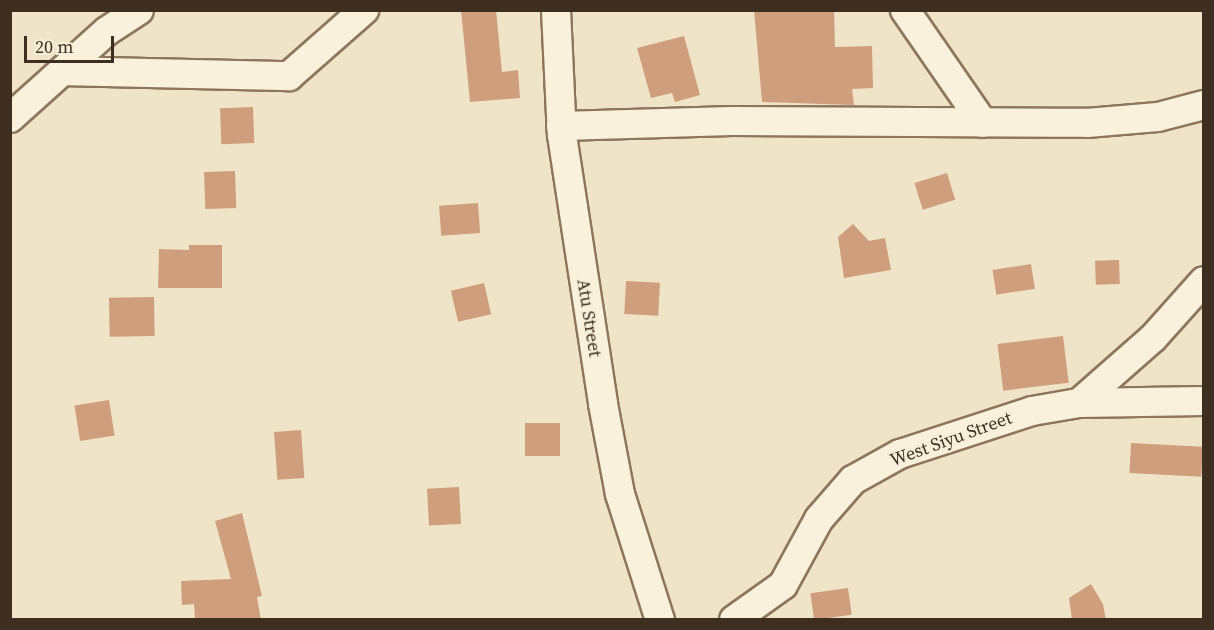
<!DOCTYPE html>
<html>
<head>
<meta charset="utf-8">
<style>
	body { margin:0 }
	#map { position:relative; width:1214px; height:630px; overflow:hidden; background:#f0e4c8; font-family:"Source Serif 4",serif }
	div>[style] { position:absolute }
	.building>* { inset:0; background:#cf9f7d; transform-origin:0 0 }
	.roads { filter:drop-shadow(2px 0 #8d765c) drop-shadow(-2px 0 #8d765c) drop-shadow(0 2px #8d765c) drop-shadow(0 -2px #8d765c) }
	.minor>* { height:28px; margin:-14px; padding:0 14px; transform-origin:14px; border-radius:14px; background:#faf1dc }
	span { translate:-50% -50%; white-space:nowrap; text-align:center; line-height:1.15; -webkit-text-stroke:4.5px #f7eed8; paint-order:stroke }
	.street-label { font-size:18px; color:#3d2e20 }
	.frame { position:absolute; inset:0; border:12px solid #3d2e20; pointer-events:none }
	.scale { position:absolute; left:24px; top:36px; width:90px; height:27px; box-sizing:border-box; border:3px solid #3d2e20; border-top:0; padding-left:8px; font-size:18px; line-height:21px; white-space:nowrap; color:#3d2e20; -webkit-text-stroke:4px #f7eed8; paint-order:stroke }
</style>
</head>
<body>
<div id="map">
	<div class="building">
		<i style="clip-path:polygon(461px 10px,496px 10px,502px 72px,518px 70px,520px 98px,470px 102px)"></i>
		<i style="clip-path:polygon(754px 10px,834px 10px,835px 47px,872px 46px,873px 88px,852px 89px,854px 105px,762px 102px)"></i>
		<i style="clip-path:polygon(684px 36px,700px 95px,675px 102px,672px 93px,651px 98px,637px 48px)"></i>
		<i style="left:253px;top:107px;width:36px;height:33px;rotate:88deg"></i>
		<i style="left:235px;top:171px;width:37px;height:31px;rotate:88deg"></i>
		<i style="left:947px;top:173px;width:28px;height:34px;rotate:73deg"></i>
		<i style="left:478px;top:203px;width:30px;height:39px;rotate:86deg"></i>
		<i style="clip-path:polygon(853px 224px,869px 241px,885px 238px,891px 270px,844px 278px,838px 237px)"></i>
		<i style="clip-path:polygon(189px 245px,222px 245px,222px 288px,158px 288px,159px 249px,189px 250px)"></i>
		<i style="left:1119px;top:260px;width:24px;height:24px;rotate:88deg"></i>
		<i style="left:1031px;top:264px;width:25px;height:39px;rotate:81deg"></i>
		<i style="left:626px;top:281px;width:34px;height:33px;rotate:3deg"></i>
		<i style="left:484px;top:283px;width:32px;height:34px;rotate:77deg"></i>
		<i style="left:154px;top:297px;width:39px;height:45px;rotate:89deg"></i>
		<i style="left:1063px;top:336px;width:47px;height:66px;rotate:83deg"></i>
		<i style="left:109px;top:400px;width:36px;height:35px;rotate:81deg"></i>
		<i style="left:525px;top:423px;width:35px;height:33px"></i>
		<i style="left:301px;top:430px;width:48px;height:27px;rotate:86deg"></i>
		<i style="left:1131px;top:443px;width:72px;height:30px;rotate:3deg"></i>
		<i style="left:459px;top:487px;width:37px;height:32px;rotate:87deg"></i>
		<i style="clip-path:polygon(242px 513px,262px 596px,257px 597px,261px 620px,195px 620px,194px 604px,182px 605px,181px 581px,231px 579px,215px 521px)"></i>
		<i style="clip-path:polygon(1091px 584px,1103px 604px,1106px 620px,1072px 620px,1069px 598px)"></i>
		<i style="left:848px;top:588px;width:27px;height:38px;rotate:82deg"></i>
	</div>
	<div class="roads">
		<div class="minor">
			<i style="left:556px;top:10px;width:125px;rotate:87.3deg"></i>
			<i style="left:562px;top:135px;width:272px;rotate:81.3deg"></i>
			<i style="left:603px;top:404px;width:92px;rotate:79.3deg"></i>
			<i style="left:620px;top:494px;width:132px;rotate:72.4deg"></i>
			<i style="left:905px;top:10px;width:137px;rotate:55.4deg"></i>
			<i style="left:63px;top:71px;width:226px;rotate:1.3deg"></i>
			<i style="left:289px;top:76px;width:100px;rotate:-41.3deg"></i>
			<i style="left:10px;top:118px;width:130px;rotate:-41.9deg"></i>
			<i style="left:107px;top:31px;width:38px;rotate:-33deg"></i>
			<i style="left:561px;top:126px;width:171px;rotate:-1.7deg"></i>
			<i style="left:732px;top:121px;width:355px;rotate:0.3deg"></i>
			<i style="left:1087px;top:123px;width:71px;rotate:-4.8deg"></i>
			<i style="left:1158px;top:117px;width:48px;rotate:-14.6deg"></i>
			<i style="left:1079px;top:403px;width:98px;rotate:-41.3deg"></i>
			<i style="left:1153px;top:338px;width:76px;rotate:-48.2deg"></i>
			<i style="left:734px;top:620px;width:60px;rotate:-35.5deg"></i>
			<i style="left:783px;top:585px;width:75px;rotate:-61.4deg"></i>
			<i style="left:819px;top:519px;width:52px;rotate:-48.9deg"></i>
			<i style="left:853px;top:480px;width:54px;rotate:-29deg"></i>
			<i style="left:900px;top:454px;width:139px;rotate:-18deg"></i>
			<i style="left:1032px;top:411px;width:48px;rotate:-9.7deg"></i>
			<i style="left:1079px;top:403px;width:125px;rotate:-0.9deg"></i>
		</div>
	</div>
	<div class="street-label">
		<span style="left:589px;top:318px;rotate:81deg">Atu Street</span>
		<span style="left:951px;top:439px;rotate:-20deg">West Siyu Street</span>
	</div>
	<div class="frame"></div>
	<div class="scale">20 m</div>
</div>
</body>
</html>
